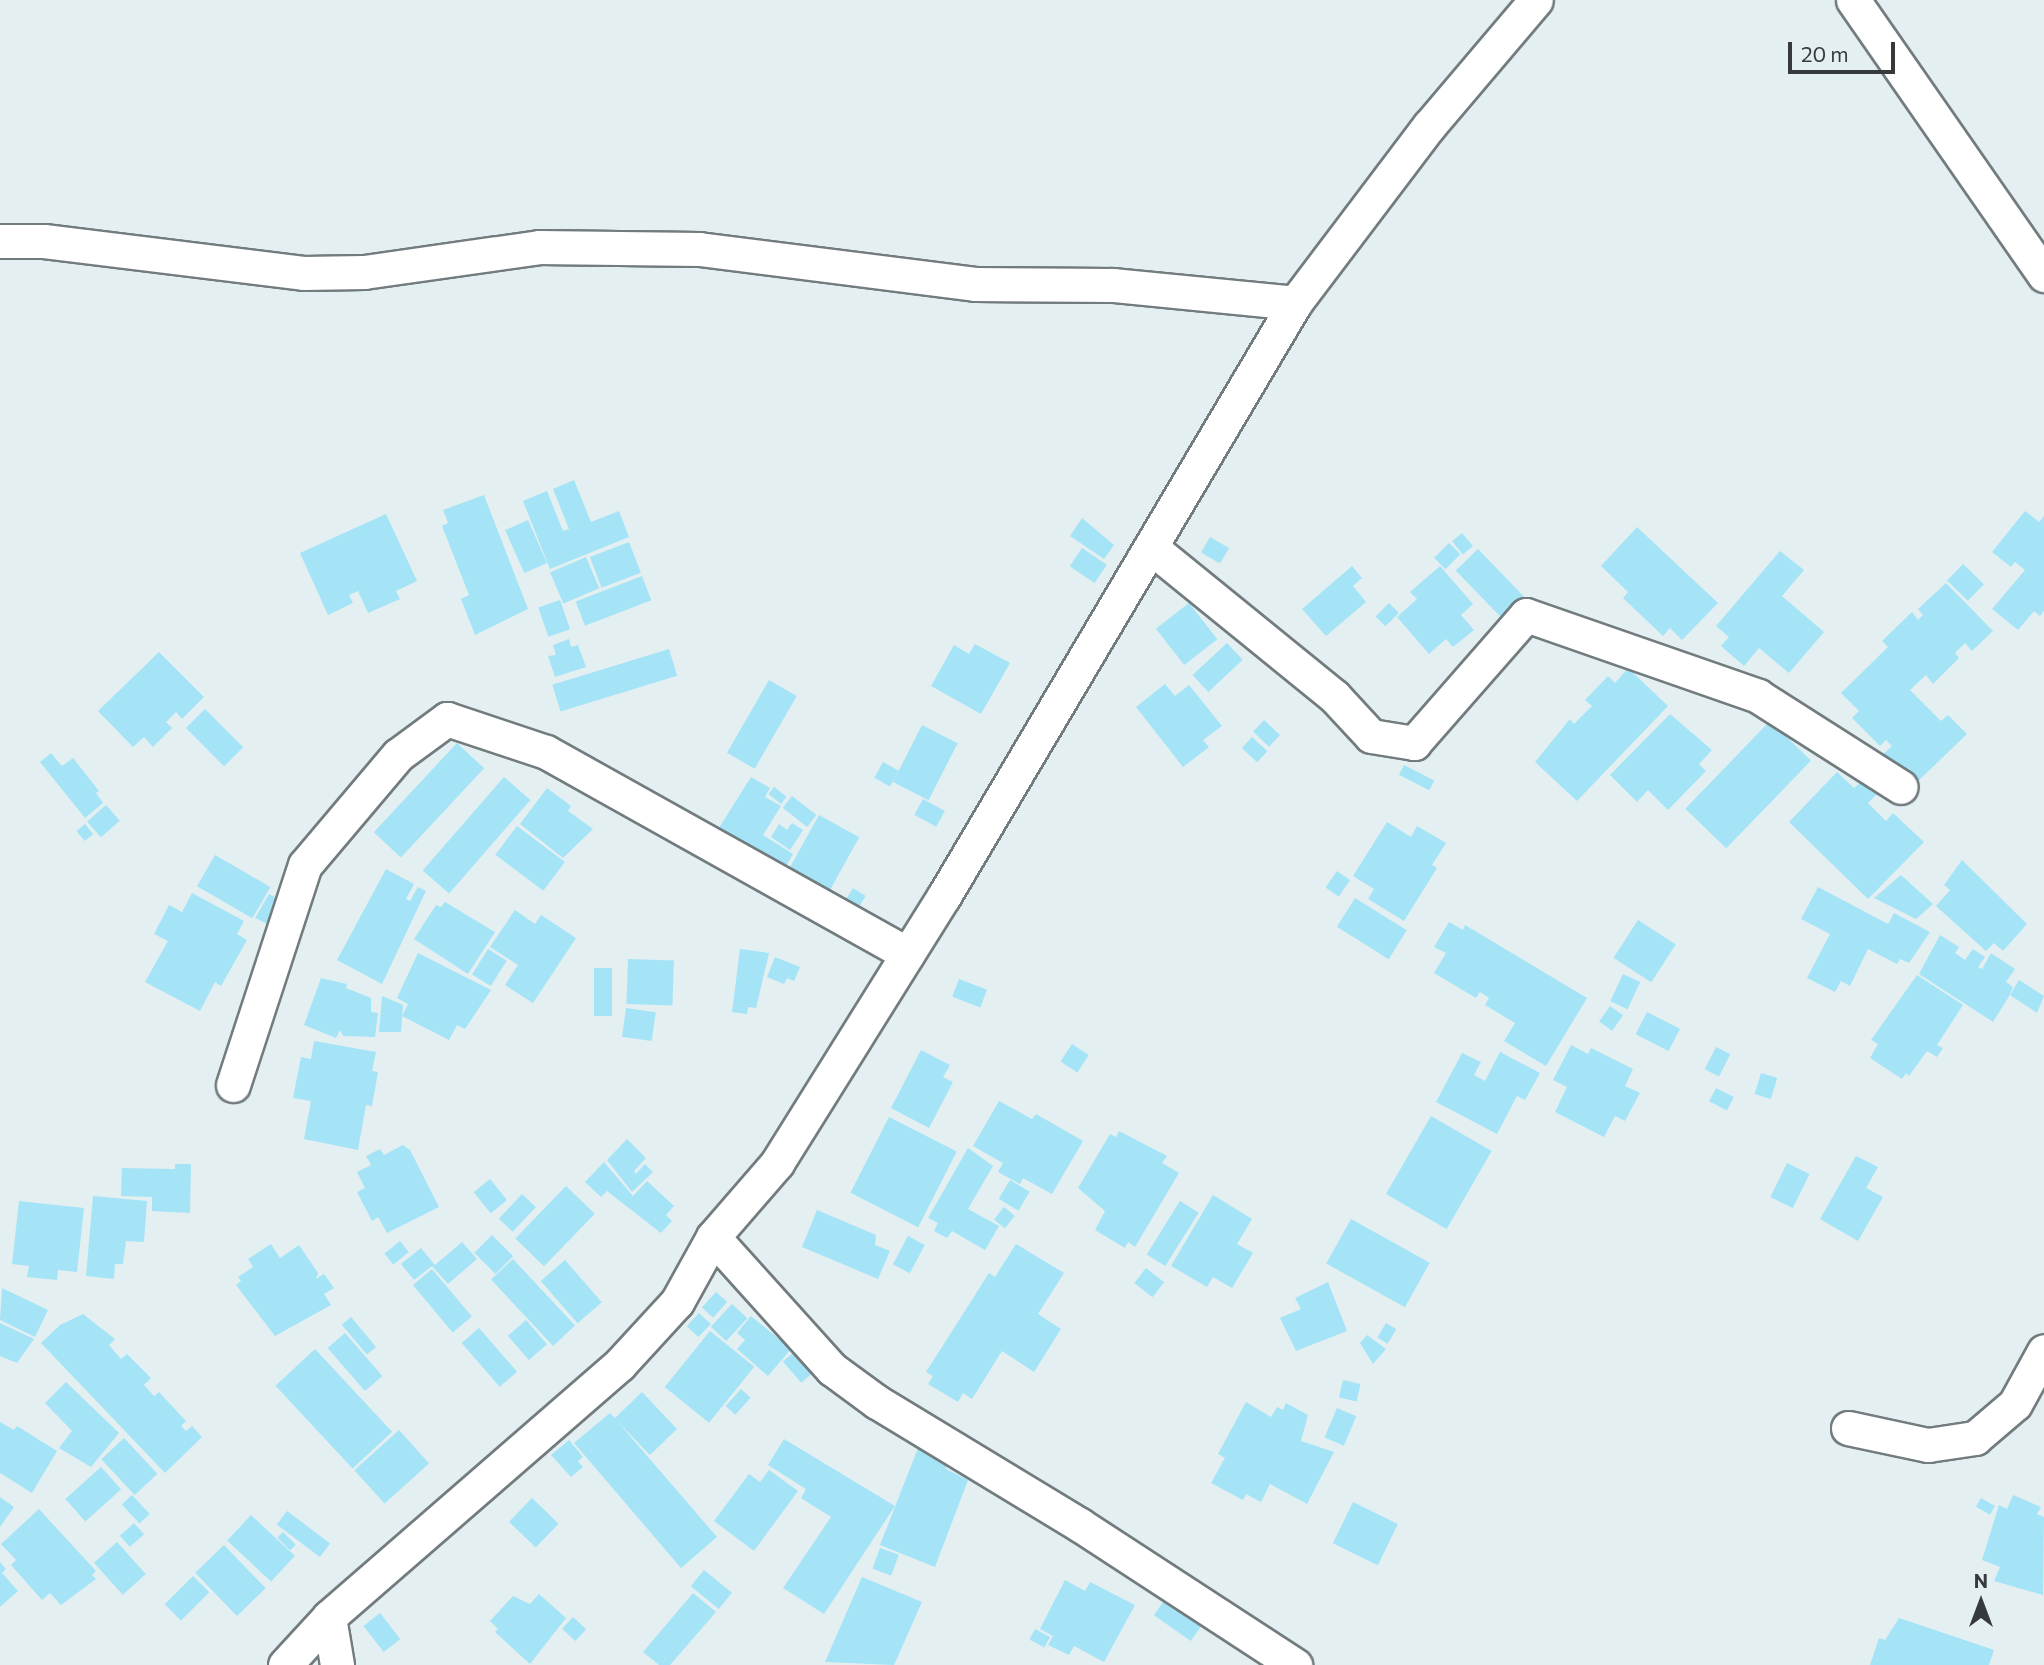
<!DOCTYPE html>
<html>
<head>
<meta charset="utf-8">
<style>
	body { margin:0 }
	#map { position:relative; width:2044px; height:1665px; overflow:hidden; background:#e4eff2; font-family:Commissioner,sans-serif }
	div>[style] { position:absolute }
	.building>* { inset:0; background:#a4e4f6; transform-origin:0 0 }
	.roads { filter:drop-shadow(2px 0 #727c7f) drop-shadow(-2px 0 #727c7f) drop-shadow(0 2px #727c7f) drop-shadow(0 -2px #727c7f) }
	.street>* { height:33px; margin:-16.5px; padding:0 16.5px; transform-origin:16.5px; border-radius:16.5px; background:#fff }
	span { translate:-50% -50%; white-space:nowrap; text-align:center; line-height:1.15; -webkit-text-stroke:6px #e4eff2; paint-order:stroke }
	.north { position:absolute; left:1946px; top:1567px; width:70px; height:70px; -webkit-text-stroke:5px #e4eff2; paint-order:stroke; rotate:0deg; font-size:19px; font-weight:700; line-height:28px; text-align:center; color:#363a3c }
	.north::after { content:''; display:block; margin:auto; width:24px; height:32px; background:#363a3c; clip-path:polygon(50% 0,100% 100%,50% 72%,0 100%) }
	.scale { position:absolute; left:1788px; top:42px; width:107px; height:32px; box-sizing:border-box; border:4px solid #363a3c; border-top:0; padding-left:9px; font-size:21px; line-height:24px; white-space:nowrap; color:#363a3c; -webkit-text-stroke:5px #e4eff2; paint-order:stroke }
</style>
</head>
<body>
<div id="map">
	<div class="building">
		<i style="clip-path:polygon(574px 480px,591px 522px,619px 511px,629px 537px,550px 569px,523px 501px,547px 491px,563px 531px,569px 529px,553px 489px)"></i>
		<i style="clip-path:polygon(484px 495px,528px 609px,475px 635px,461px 599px,469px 595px,442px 526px,448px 523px,443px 510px)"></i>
		<i style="clip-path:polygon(2025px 511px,2039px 522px,2044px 516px,2044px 611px,2040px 616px,2034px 611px,2018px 630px,1992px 609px,2025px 570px,2015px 562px,2011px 567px,1992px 552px)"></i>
		<i style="clip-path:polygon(386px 514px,417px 581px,396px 591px,400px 599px,368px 613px,358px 591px,349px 595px,353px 603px,328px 615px,300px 553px)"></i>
		<i style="clip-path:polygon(1082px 518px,1114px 545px,1104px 559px,1070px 536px)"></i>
		<i style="left:528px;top:520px;width:47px;height:25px;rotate:66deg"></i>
		<i style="clip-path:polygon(1637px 527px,1718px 603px,1682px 640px,1670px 628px,1663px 636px,1623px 598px,1628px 592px,1601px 566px)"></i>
		<i style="left:1462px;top:533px;width:17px;height:13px;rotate:50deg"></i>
		<i style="left:1210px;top:537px;width:22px;height:18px;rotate:30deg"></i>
		<i style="left:629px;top:542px;width:33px;height:42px;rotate:69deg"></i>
		<i style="left:1449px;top:543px;width:16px;height:21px;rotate:45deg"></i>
		<i style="left:1082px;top:548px;width:30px;height:22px;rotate:34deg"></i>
		<i style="left:1478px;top:549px;width:71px;height:31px;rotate:46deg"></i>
		<i style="clip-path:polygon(1780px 551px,1804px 570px,1782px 596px,1824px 632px,1789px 673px,1759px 648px,1744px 666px,1721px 646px,1729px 637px,1716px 626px)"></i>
		<i style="left:586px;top:557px;width:34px;height:39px;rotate:67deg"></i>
		<i style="left:1963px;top:564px;width:29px;height:23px;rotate:44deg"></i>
		<i style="clip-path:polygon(1352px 566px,1362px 578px,1353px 586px,1366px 602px,1326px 636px,1302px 609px)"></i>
		<i style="clip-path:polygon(1440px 566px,1473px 604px,1461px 615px,1474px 630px,1453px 647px,1446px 639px,1429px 654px,1397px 617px,1417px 599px,1410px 592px)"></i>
		<i style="left:642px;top:576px;width:26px;height:71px;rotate:69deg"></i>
		<i style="clip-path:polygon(1946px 583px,1993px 631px,1972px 651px,1965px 643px,1955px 653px,1959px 658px,1933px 684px,1926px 675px,1910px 690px,1941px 721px,1948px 715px,1967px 734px,1914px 785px,1883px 754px,1892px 746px,1886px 740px,1880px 746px,1852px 718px,1859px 711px,1841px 693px,1888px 647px,1882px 641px,1912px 612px,1918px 620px,1923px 615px,1918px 609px)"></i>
		<i style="left:560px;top:600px;width:31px;height:23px;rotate:71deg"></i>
		<i style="left:1189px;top:603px;width:46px;height:42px;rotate:52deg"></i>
		<i style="left:1389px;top:603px;width:14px;height:19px;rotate:45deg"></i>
		<i style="clip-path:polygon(569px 639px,571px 647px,578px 645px,586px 667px,555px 677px,548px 656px,556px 655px,553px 645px)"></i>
		<i style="left:1227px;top:643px;width:23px;height:47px;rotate:47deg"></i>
		<i style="clip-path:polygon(975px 644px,1010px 663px,981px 714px,931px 686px,954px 645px,969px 654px)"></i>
		<i style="left:669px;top:649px;width:28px;height:122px;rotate:73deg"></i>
		<i style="clip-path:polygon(159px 652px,204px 697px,182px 719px,176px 712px,166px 722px,172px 728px,153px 747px,144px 737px,133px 747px,98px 711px)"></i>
		<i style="clip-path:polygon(1628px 668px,1668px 706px,1577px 801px,1535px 762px,1570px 719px,1574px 724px,1592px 706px,1585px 700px,1608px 676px,1615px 683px)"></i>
		<i style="left:769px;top:680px;width:32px;height:84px;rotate:30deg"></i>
		<i style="clip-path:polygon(1165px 684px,1175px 696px,1189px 685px,1222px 726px,1203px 740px,1209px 747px,1183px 767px,1136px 707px)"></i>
		<i style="left:205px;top:709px;width:54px;height:27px;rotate:45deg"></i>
		<i style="clip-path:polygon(1670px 714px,1712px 750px,1699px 764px,1706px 771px,1668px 810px,1648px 790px,1637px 802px,1610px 775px)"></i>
		<i style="left:1264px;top:720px;width:22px;height:16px;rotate:43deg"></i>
		<i style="left:1770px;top:721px;width:57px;height:122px;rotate:44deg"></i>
		<i style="left:922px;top:725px;width:40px;height:64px;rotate:27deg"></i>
		<i style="left:1252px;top:737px;width:21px;height:15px;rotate:43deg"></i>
		<i style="left:457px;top:743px;width:37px;height:122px;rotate:43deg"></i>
		<i style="clip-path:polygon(51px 753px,62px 766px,73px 758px,99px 791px,96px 793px,103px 803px,85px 818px,40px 762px)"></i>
		<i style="left:883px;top:762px;width:18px;height:18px;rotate:29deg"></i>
		<i style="left:1404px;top:765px;width:34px;height:11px;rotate:27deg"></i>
		<i style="clip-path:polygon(1837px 772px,1854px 788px,1863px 780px,1877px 794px,1868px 803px,1886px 821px,1893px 813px,1924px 842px,1868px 899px,1789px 822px)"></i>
		<i style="left:504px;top:777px;width:35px;height:124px;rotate:41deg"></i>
		<i style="clip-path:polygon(751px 777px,770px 788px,765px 797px,781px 806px,763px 835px,793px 854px,783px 871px,717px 831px)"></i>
		<i style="left:774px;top:787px;width:16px;height:9px;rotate:38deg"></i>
		<i style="clip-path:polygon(547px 788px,571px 806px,568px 811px,593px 829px,563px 858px,520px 824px)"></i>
		<i style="left:792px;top:796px;width:31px;height:15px;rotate:38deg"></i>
		<i style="left:923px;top:799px;width:25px;height:18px;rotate:29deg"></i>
		<i style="left:106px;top:805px;width:21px;height:25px;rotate:49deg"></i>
		<i style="left:819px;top:815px;width:46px;height:68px;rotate:29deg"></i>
		<i style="clip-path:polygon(1387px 822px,1411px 837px,1417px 826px,1446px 843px,1432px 865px,1437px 868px,1404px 921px,1368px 899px,1374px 889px,1353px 876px)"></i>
		<i style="clip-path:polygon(792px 823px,803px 830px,790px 850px,771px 837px,779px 824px,787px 830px)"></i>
		<i style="left:85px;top:824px;width:13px;height:11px;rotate:51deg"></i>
		<i style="left:517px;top:826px;width:60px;height:36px;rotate:37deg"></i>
		<i style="left:215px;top:855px;width:64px;height:36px;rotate:30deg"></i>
		<i style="clip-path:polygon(1962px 860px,2027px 924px,2003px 951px,1994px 943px,1986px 951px,1936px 906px,1950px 890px,1944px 885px)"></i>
		<i style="clip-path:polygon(386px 869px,414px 884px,406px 899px,410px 901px,418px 887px,426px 891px,382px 984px,337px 960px)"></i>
		<i style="left:1337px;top:871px;width:16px;height:20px;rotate:35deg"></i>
		<i style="clip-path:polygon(1901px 875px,1933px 904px,1916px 919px,1874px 898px)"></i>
		<i style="clip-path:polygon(1818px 887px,1888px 924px,1894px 913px,1930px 932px,1909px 963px,1900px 959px,1897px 964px,1868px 949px,1850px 986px,1841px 981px,1835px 992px,1807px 978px,1830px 934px,1801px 919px)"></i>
		<i style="left:853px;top:888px;width:15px;height:22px;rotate:32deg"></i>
		<i style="clip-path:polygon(192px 893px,244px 921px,237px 934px,247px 940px,221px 986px,215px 982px,200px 1011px,145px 982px,168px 941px,154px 934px,169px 905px,182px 912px)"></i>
		<i style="clip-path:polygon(269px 894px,280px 900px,268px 924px,255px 918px)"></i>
		<i style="left:1355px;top:898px;width:61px;height:34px;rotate:32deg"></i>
		<i style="clip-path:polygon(445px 902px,495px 932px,468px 974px,414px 939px,436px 905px,441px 907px)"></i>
		<i style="clip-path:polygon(515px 910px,535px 924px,541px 915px,576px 938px,533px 1003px,505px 985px,518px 965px,490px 947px)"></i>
		<i style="left:1638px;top:920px;width:45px;height:45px;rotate:33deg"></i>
		<i style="clip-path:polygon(1449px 922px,1463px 930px,1465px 925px,1587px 998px,1546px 1066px,1504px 1041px,1515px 1023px,1485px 1005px,1489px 998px,1480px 992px,1476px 998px,1434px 973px,1446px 953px,1434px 947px)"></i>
		<i style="clip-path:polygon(1940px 935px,1959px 947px,1955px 953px,1965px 960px,1973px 949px,1985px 957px,1978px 967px,1982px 969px,1991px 953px,2015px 969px,2006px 982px,2013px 987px,2008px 998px,1993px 1022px,1919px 974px)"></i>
		<i style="left:488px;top:949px;width:22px;height:30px;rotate:32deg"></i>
		<i style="clip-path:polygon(740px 949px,769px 953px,756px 1008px,748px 1007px,747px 1014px,732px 1012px)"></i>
		<i style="clip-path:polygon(418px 953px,491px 990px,465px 1029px,457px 1025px,449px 1040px,402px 1016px,408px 1004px,397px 998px)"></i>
		<i style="clip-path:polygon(775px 957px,800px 967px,794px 981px,787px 978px,784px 984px,767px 977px)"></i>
		<i style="left:628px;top:959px;width:46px;height:45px;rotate:2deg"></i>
		<i style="left:594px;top:968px;width:18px;height:48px"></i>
		<i style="left:1623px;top:974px;width:19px;height:30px;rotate:25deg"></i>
		<i style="clip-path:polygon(1917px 975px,1963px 1005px,1937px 1045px,1943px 1048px,1937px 1057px,1927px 1051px,1909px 1076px,1906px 1073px,1902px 1079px,1870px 1058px,1878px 1044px,1871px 1040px)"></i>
		<i style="clip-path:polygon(321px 978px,347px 984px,346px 988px,371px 998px,371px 1012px,378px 1013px,375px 1037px,343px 1036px,340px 1030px,336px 1038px,304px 1025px)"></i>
		<i style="left:959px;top:979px;width:30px;height:19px;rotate:21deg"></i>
		<i style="clip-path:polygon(2019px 980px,2044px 996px,2037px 1013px,2010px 995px)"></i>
		<i style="clip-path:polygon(382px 996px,403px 1005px,401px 1032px,379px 1032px)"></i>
		<i style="left:1610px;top:1006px;width:16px;height:19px;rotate:35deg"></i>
		<i style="left:626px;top:1008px;width:30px;height:29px;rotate:8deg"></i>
		<i style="left:1647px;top:1012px;width:37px;height:25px;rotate:27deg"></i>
		<i style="clip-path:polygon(314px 1041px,376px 1052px,372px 1071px,378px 1072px,372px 1106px,366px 1105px,358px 1150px,304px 1139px,311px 1101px,293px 1098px,301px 1057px,311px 1059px)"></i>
		<i style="left:1072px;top:1044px;width:20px;height:21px;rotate:33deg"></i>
		<i style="clip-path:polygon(1571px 1045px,1588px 1054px,1591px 1048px,1633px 1069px,1625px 1086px,1640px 1093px,1625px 1121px,1615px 1116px,1604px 1137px,1555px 1112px,1567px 1087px,1553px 1080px)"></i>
		<i style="left:1716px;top:1047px;width:16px;height:25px;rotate:27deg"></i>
		<i style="clip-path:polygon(921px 1050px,950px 1065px,943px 1077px,953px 1082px,929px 1128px,891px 1108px)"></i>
		<i style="clip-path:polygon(1500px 1052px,1540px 1073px,1525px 1100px,1517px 1096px,1497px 1134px,1436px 1102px,1462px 1053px,1481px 1062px,1474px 1075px,1485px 1081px)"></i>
		<i style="left:1761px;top:1073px;width:17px;height:22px;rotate:17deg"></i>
		<i style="left:1716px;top:1088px;width:20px;height:15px;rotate:27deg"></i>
		<i style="clip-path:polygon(999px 1101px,1032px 1119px,1036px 1114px,1083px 1141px,1052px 1194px,1023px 1178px,1020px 1184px,998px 1172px,1003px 1163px,973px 1146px)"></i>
		<i style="left:1431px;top:1116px;width:70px;height:90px;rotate:30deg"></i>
		<i style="left:889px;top:1117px;width:76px;height:85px;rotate:27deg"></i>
		<i style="clip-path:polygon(1119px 1131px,1167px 1156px,1162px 1163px,1179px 1173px,1135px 1247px,1128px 1242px,1125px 1248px,1095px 1230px,1105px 1211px,1078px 1188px,1110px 1134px,1116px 1137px)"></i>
		<i style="clip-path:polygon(627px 1139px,646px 1158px,634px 1171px,636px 1174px,645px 1164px,653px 1172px,632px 1192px,607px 1160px)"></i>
		<i style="clip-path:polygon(403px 1145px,410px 1150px,439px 1207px,387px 1233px,378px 1217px,372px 1221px,357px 1192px,365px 1188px,357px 1172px,371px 1165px,366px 1156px,380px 1149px,384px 1155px)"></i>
		<i style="clip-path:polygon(968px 1148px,993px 1166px,968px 1209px,999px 1226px,985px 1250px,952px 1231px,947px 1238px,934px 1231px,938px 1223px,928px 1218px)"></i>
		<i style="clip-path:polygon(1856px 1156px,1878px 1167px,1866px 1188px,1883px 1197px,1858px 1241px,1820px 1219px)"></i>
		<i style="clip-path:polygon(604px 1162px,633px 1196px,647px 1181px,674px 1206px,666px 1215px,672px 1221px,661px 1233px,607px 1191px,601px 1197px,585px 1182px)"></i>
		<i style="left:1787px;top:1163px;width:25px;height:38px;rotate:26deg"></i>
		<i style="clip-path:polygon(175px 1164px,191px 1164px,190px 1213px,152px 1211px,152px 1197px,121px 1196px,122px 1168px,175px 1169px)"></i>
		<i style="left:490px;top:1179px;width:27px;height:21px;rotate:51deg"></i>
		<i style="left:1010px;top:1180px;width:23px;height:22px;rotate:31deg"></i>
		<i style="left:566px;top:1186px;width:40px;height:73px;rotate:44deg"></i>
		<i style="left:522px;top:1194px;width:19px;height:34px;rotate:43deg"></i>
		<i style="clip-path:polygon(1213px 1195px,1252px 1219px,1237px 1244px,1253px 1253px,1232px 1288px,1213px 1277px,1207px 1287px,1171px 1266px)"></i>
		<i style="clip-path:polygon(93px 1196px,147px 1201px,144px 1242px,126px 1241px,123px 1264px,115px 1264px,114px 1279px,86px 1276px)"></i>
		<i style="clip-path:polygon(19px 1201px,84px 1208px,77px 1272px,58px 1270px,57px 1280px,27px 1277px,29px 1266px,12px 1264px)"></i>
		<i style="left:1180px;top:1201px;width:22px;height:63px;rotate:32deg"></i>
		<i style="left:1004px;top:1207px;width:14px;height:16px;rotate:39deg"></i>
		<i style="clip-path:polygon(817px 1210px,876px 1235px,875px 1245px,890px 1251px,878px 1279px,802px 1247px)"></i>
		<i style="left:1351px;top:1219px;width:90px;height:51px;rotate:29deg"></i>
		<i style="left:492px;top:1235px;width:30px;height:25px;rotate:45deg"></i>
		<i style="left:908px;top:1236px;width:19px;height:32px;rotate:28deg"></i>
		<i style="left:400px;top:1241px;width:14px;height:20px;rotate:51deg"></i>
		<i style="clip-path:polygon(462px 1242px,477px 1259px,448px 1284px,432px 1266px,414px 1280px,401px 1264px,421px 1248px,435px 1265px)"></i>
		<i style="clip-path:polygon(271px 1244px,280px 1258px,299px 1245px,318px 1273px,316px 1279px,324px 1274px,334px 1288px,324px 1294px,331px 1305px,275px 1336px,236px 1285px,241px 1281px,238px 1277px,253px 1267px,248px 1259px)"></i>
		<i style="clip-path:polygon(1016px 1244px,1064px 1273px,1038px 1314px,1061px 1329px,1034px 1372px,1002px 1351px,972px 1399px,963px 1393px,958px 1402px,928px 1384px,933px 1376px,926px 1372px,989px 1273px,995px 1277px)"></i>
		<i style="left:513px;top:1259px;width:91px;height:30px;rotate:47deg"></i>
		<i style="left:565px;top:1260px;width:56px;height:32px;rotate:49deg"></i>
		<i style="left:1146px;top:1268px;width:23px;height:19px;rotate:38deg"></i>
		<i style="left:432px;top:1269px;width:62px;height:25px;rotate:50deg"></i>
		<i style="clip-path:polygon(1328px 1282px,1347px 1331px,1296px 1351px,1280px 1318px,1301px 1309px,1295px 1298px)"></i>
		<i style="clip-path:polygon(2px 1288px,48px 1310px,35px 1337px,0 1320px)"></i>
		<i style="left:716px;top:1292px;width:15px;height:21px;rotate:42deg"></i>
		<i style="left:732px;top:1304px;width:21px;height:31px;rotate:43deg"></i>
		<i style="left:699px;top:1313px;width:16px;height:18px;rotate:43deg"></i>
		<i style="clip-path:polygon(83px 1314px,115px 1339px,109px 1345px,121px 1359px,127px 1354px,151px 1378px,144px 1385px,154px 1396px,159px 1392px,186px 1421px,181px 1426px,186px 1431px,192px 1426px,202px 1437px,165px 1473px,41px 1343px,60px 1325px)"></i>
		<i style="clip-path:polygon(751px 1316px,791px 1349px,768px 1376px,737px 1349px,745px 1340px,737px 1333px)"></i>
		<i style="left:351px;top:1317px;width:39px;height:12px;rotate:50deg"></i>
		<i style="left:526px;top:1320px;width:32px;height:24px;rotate:49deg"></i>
		<i style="clip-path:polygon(0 1323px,34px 1339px,17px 1363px,0 1356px)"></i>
		<i style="left:1386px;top:1323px;width:12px;height:17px;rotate:31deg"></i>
		<i style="left:479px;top:1328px;width:58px;height:23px;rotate:49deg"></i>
		<i style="left:710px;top:1331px;width:57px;height:72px;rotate:39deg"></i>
		<i style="left:345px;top:1333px;width:57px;height:23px;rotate:49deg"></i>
		<i style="clip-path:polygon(1367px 1335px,1386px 1349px,1373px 1364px,1360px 1343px)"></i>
		<i style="left:315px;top:1349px;width:113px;height:54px;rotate:47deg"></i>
		<i style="left:795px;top:1351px;width:28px;height:16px;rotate:49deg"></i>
		<i style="left:1343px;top:1380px;width:18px;height:18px;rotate:13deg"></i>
		<i style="clip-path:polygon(66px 1382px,119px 1433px,91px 1467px,59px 1448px,72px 1431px,45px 1403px)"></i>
		<i style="left:741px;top:1389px;width:13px;height:23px;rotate:42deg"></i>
		<i style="clip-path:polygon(642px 1392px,677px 1429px,650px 1455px,617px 1421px,717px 1537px,681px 1568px,574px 1443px,610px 1413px,615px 1418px)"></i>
		<i style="clip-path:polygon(1246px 1402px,1271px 1417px,1277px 1407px,1283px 1410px,1286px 1403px,1308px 1415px,1301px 1441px,1334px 1452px,1307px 1504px,1270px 1484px,1261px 1502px,1246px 1494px,1243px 1500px,1211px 1483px,1225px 1458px,1218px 1454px)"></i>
		<i style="left:1337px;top:1408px;width:21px;height:32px;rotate:23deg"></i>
		<i style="clip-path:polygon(0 1422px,14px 1430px,17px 1426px,57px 1451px,32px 1493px,0 1473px)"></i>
		<i style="left:399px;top:1430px;width:45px;height:60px;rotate:48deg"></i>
		<i style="left:124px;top:1438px;width:49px;height:31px;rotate:47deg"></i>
		<i style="clip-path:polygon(922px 1438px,949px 1457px,946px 1469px,968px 1480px,935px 1567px,880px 1545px)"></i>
		<i style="clip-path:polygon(784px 1439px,895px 1506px,824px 1614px,783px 1588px,831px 1517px,801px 1498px,806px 1489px,768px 1465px)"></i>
		<i style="clip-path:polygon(569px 1440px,583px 1457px,578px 1461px,583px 1467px,571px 1477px,551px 1455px)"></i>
		<i style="left:101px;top:1467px;width:30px;height:48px;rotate:48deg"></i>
		<i style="clip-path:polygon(769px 1470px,798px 1491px,754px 1551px,714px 1521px,749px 1474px,760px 1482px)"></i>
		<i style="left:132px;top:1495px;width:26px;height:14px;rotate:47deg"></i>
		<i style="clip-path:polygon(2013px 1495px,2041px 1507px,2037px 1514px,2044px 1517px,2043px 1595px,1994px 1581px,2000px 1567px,1982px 1560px,1999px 1505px,2007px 1509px)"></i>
		<i style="clip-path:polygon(0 1497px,14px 1507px,0 1527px)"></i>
		<i style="left:532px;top:1498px;width:37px;height:33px;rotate:44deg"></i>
		<i style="left:1981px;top:1498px;width:16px;height:10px;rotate:30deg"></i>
		<i style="left:1353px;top:1502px;width:50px;height:46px;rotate:26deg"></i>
		<i style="clip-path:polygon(39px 1509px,96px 1571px,92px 1575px,96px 1579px,61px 1605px,50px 1593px,42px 1600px,11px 1565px,16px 1560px,1px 1544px)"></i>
		<i style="left:287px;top:1511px;width:54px;height:17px;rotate:37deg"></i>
		<i style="left:251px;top:1515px;width:60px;height:35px;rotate:43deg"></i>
		<i style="left:134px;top:1523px;width:15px;height:19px;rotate:48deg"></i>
		<i style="left:283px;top:1532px;width:18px;height:8px;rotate:45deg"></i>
		<i style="left:117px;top:1542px;width:43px;height:31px;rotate:48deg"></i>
		<i style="left:224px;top:1545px;width:60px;height:40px;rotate:46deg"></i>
		<i style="left:880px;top:1548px;width:20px;height:22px;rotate:20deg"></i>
		<i style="clip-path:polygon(0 1562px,6px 1569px,2px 1573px,18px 1591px,0 1607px)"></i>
		<i style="left:704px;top:1570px;width:36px;height:21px;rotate:39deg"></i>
		<i style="left:193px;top:1576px;width:23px;height:40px;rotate:45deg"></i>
		<i style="clip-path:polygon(862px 1577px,922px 1602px,894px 1665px,825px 1662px)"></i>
		<i style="clip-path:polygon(1065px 1580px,1085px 1591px,1090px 1582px,1135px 1605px,1104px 1662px,1074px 1646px,1069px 1655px,1048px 1645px,1053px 1636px,1040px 1629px)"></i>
		<i style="clip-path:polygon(693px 1593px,716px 1612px,670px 1665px,659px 1665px,643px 1652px)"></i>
		<i style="clip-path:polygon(539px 1594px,566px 1618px,530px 1664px,495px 1632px,498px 1629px,490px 1621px,513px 1596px,530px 1604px)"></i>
		<i style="left:1166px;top:1598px;width:45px;height:21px;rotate:35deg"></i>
		<i style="left:380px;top:1613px;width:33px;height:21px;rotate:52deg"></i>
		<i style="left:573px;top:1617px;width:18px;height:16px;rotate:43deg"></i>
		<i style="clip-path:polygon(1899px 1618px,1994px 1650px,1989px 1665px,1870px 1665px,1879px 1638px,1885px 1640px)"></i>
		<i style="left:1035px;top:1629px;width:17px;height:12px;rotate:28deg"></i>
	</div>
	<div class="roads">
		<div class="street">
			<i style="left:1853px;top:0;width:335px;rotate:55.2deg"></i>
			<i style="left:0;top:241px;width:44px"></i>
			<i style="left:44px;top:241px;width:261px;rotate:7deg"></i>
			<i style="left:303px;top:273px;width:61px;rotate:-0.9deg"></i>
			<i style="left:364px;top:272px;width:177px;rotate:-8.1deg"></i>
			<i style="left:539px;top:247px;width:160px;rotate:0.7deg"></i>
			<i style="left:699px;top:249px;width:278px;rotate:7.2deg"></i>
			<i style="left:975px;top:284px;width:138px;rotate:0.4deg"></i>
			<i style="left:1113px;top:285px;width:183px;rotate:5.6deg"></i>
			<i style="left:1153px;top:549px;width:233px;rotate:39.1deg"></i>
			<i style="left:1334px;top:696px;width:54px;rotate:47.2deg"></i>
			<i style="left:1371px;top:736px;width:44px;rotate:9.2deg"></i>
			<i style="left:1414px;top:743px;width:170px;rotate:-48.8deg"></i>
			<i style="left:1526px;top:615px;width:246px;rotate:19.2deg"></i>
			<i style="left:1758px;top:696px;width:169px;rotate:32.5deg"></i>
			<i style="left:233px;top:1085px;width:231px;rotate:-71.9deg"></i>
			<i style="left:305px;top:865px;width:144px;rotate:-49.8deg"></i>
			<i style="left:398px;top:755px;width:61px;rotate:-36.3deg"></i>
			<i style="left:447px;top:719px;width:104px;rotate:18.4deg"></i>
			<i style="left:546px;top:752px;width:414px;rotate:29.2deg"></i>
			<i style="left:713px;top:1237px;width:178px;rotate:48deg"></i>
			<i style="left:832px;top:1369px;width:56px;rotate:36.3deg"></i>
			<i style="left:877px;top:1402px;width:237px;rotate:31.2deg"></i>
			<i style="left:1080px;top:1525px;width:257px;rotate:33.1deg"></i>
			<i style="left:1848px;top:1428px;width:82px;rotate:12deg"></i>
			<i style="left:1928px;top:1445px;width:48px;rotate:-8.5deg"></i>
			<i style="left:1975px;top:1438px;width:52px;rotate:-40.4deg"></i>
			<i style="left:2015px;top:1404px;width:60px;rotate:-61.3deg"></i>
			<i style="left:329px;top:1617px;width:49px;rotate:80.5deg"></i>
			<i style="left:285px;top:1665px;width:65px;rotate:-47.5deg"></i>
			<i style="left:329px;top:1617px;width:384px;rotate:-41deg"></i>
			<i style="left:619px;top:1365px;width:86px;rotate:-47.4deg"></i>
			<i style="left:677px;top:1302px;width:74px;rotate:-61deg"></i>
			<i style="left:713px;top:1237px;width:98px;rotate:-49.1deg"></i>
			<i style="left:777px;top:1163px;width:315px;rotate:-58deg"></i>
			<i style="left:944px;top:896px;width:689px;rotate:-59.38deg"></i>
			<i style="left:1295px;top:303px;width:222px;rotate:-52.9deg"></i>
			<i style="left:1429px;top:126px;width:165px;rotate:-49.7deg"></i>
		</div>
	</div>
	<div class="north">N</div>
	<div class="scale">20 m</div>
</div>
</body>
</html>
